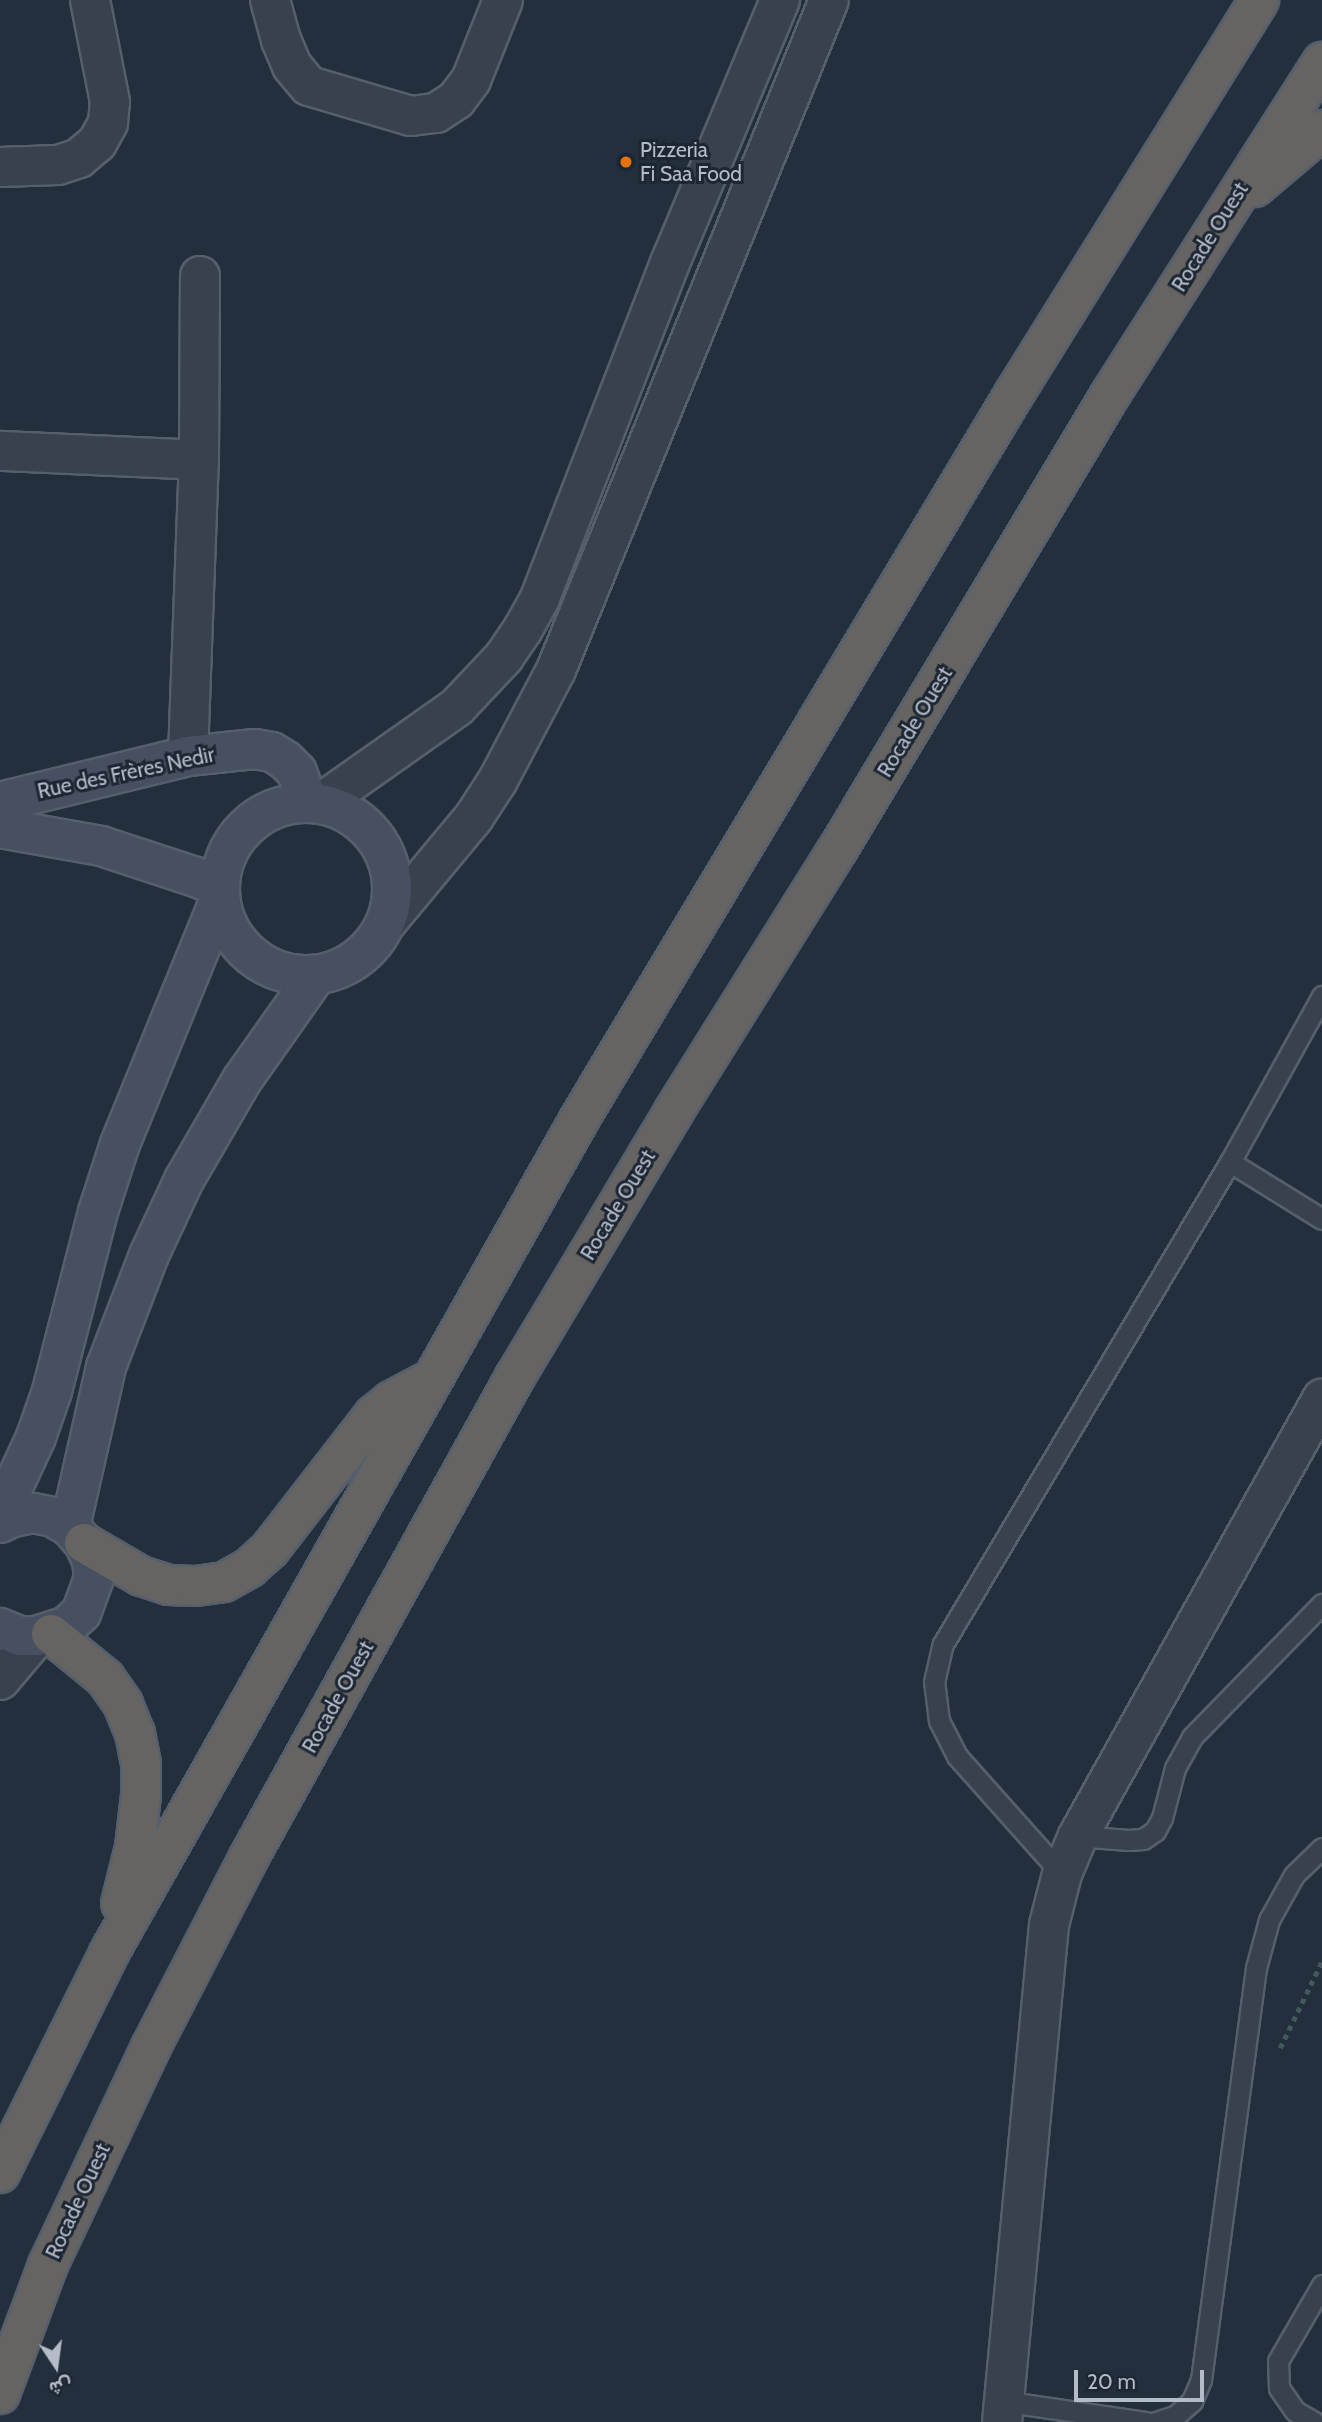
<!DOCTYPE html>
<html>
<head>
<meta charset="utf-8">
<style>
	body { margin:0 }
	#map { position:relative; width:1322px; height:2422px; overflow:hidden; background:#242f3e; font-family:Cabin,Vazirmatn,sans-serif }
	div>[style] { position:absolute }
	.path>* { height:4.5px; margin-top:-2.25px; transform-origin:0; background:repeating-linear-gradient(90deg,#44595c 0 5px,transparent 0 10px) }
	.roads { filter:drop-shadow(2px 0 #565f6c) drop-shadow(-2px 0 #565f6c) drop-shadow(0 2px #565f6c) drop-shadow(0 -2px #565f6c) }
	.service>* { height:19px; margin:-9.5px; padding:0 9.5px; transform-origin:9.5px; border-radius:9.5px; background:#38414e }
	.minor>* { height:38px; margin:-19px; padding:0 19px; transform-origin:19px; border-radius:19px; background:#38414e }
	.tertiary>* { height:38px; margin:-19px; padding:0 19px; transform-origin:19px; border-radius:19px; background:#38414e }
	.secondary>* { height:38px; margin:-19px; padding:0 19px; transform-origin:19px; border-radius:19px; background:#465061 }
	.secondary>.ring { margin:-19px; padding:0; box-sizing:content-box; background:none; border:38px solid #465061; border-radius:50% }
	.trunk>* { height:38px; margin:-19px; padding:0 19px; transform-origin:19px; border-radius:19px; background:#656462 }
	.dots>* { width:19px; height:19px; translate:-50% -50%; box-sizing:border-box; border:4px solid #1d2633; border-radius:50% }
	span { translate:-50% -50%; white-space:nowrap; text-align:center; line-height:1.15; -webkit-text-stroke:6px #1d2633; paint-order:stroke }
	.poi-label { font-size:21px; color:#b4bcc9 }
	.left { translate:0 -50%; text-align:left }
	.street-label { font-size:21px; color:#b4bcc9 }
	.north { position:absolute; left:21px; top:2331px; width:70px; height:70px; -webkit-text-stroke:5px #1d2633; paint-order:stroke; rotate:167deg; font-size:19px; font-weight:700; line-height:28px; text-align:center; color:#b4bcc9 }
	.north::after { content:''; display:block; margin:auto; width:24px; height:32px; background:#b4bcc9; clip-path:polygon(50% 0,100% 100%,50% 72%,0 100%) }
	.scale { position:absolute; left:1074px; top:2370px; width:130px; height:32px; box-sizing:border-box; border:4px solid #b4bcc9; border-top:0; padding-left:9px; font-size:21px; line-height:24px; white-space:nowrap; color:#b4bcc9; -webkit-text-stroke:5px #1d2633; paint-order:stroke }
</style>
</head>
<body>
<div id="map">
	<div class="path">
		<i style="left:1280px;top:2048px;width:97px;rotate:-64.2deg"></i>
	</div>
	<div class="roads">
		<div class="service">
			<i style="left:1230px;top:1162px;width:108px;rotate:31.8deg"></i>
			<i style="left:1078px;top:1836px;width:50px;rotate:4.6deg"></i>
			<i style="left:1128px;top:1840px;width:15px;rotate:-4deg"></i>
			<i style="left:1143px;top:1839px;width:14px;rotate:-34deg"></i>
			<i style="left:1155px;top:1831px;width:15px;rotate:-62deg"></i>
			<i style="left:1162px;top:1818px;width:52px;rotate:-75.4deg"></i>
			<i style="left:1175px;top:1768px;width:35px;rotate:-61deg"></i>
			<i style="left:1192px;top:1737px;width:186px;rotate:-45.7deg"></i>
			<i style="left:1062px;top:1874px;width:158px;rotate:-131.7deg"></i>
			<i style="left:957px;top:1756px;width:39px;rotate:-117deg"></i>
			<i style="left:939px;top:1721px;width:39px;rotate:-97deg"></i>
			<i style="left:934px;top:1682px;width:39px;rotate:-77deg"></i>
			<i style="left:943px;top:1644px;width:561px;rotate:-59.23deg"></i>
			<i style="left:1230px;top:1162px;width:190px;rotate:-61deg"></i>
			<i style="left:1002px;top:2401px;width:146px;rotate:8.3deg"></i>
			<i style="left:1156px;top:2422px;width:20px;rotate:-18deg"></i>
			<i style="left:1175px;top:2416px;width:23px;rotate:-41deg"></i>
			<i style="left:1192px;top:2401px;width:23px;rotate:-67deg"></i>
			<i style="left:1201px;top:2380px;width:416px;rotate:-82.4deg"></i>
			<i style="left:1256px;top:1968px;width:50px;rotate:-74.8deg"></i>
			<i style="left:1269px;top:1920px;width:51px;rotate:-60.9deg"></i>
			<i style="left:1294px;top:1875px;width:39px;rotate:-44deg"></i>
			<i style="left:1314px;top:2422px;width:22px;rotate:-150deg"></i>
			<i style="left:1295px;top:2411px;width:28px;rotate:-125deg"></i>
			<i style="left:1279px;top:2388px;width:27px;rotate:-92deg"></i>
			<i style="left:1278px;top:2361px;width:88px;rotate:-59.9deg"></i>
		</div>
		<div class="minor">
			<i style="left:270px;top:0;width:41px;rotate:74.6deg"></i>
			<i style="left:281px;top:40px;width:28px;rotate:67deg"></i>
			<i style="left:292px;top:66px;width:26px;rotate:50deg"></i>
			<i style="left:309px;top:86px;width:106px;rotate:16.4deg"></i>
			<i style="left:411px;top:116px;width:25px;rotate:-7deg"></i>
			<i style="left:436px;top:113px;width:24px;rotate:-33deg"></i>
			<i style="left:456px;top:100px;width:25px;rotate:-53deg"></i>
			<i style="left:471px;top:80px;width:86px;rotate:-68.2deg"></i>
			<i style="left:0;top:167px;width:58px;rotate:-2deg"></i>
			<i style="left:58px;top:165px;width:22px;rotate:-18deg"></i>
			<i style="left:79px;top:158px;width:23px;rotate:-40deg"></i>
			<i style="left:97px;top:143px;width:23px;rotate:-61deg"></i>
			<i style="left:108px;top:123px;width:21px;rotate:-85deg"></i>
			<i style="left:110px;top:102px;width:104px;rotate:-101.1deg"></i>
			<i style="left:2px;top:451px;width:197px;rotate:2.6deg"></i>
			<i style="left:188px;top:756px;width:296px;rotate:-87.9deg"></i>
			<i style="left:199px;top:460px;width:184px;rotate:-89.7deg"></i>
			<i style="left:1002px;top:2422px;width:499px;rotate:-84.6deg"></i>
			<i style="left:1049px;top:1925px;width:53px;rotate:-75.7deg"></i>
			<i style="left:1062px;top:1874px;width:41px;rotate:-67.2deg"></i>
			<i style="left:1078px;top:1836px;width:501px;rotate:-60.82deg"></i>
		</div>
		<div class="tertiary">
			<i style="left:321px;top:803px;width:166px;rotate:-35.2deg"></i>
			<i style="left:457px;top:707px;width:69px;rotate:-46.8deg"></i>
			<i style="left:504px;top:657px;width:34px;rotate:-56deg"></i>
			<i style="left:523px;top:629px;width:35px;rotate:-61deg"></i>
			<i style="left:540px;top:598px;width:359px;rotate:-68.8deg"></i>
			<i style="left:670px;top:263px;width:285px;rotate:-67.3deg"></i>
			<i style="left:385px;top:924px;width:139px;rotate:-50.2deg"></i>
			<i style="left:474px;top:817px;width:44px;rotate:-57deg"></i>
			<i style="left:498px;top:780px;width:124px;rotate:-62.2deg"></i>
			<i style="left:556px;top:670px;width:723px;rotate:-67.83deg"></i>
			<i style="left:0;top:1680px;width:57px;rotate:-49.9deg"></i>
		</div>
		<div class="secondary">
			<i style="left:0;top:802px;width:194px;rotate:-13.7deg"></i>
			<i style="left:188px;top:756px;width:67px;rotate:-6deg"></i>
			<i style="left:255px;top:749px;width:17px;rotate:10deg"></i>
			<i style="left:272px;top:752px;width:15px;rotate:32deg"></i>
			<i style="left:285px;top:760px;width:17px;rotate:45deg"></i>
			<i style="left:297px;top:772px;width:32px;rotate:70deg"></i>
			<i class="ring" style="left:220px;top:803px;width:134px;height:134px"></i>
			<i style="left:0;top:828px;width:103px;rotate:10.1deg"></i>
			<i style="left:101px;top:846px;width:100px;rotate:18.1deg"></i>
			<i style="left:196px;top:877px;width:24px;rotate:24deg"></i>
			<i style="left:0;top:1515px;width:86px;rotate:-65.2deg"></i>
			<i style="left:36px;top:1437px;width:49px;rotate:-70.8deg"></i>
			<i style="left:52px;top:1391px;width:185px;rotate:-75.6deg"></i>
			<i style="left:98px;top:1212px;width:71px;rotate:-72.1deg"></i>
			<i style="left:120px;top:1144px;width:261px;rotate:-67.8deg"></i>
			<i style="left:0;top:1523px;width:14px;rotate:-25deg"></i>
			<i style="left:13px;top:1517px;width:20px;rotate:-11deg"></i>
			<i style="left:33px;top:1513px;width:20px;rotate:11deg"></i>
			<i style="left:53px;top:1517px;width:20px;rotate:30deg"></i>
			<i style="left:70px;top:1527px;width:21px;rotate:49deg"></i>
			<i style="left:84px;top:1543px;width:19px;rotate:65deg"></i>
			<i style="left:92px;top:1560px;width:18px;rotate:84deg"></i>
			<i style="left:94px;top:1578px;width:37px;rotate:110deg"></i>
			<i style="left:81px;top:1613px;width:19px;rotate:137deg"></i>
			<i style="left:67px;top:1626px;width:32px;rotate:162deg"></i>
			<i style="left:37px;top:1636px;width:17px;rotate:180deg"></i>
			<i style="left:20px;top:1636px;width:22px;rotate:-158deg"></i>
			<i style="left:70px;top:1527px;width:164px;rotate:-77.3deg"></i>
			<i style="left:106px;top:1367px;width:120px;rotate:-69deg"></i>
			<i style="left:149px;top:1255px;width:83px;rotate:-65deg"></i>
			<i style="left:184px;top:1180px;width:116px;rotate:-59.9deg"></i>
			<i style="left:242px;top:1080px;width:128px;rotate:-54.8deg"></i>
		</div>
		<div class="trunk">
			<i style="left:1255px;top:187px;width:88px;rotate:-40.4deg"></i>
			<i style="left:84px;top:1543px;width:66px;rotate:30.1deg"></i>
			<i style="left:141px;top:1576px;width:28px;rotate:18deg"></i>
			<i style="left:168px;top:1585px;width:28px;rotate:2deg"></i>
			<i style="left:196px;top:1586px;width:28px;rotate:-8deg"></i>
			<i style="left:224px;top:1582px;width:29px;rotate:-29deg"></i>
			<i style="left:249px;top:1568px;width:28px;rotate:-42deg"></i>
			<i style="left:270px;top:1549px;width:170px;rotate:-52.2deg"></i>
			<i style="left:374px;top:1415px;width:22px;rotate:-39deg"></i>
			<i style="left:391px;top:1401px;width:41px;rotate:-27.8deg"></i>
			<i style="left:51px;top:1634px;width:70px;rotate:39.2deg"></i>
			<i style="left:105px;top:1678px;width:32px;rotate:55deg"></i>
			<i style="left:123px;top:1704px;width:31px;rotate:68deg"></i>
			<i style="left:135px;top:1733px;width:32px;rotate:79deg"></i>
			<i style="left:141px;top:1764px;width:31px;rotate:90deg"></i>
			<i style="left:141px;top:1795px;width:52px;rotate:96.6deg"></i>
			<i style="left:135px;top:1847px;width:58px;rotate:104deg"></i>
			<i style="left:0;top:2173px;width:246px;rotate:-63.6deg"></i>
			<i style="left:109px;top:1953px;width:959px;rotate:-60.57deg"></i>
			<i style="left:580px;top:1118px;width:844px;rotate:-59.06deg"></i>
			<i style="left:1014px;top:394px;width:464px;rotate:-58.1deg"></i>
			<i style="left:0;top:2394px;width:138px;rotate:-69.6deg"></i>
			<i style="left:48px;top:2265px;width:241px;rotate:-64.7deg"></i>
			<i style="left:151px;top:2047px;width:214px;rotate:-62.7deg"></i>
			<i style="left:249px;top:1857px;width:549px;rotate:-61.01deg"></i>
			<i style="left:515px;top:1377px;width:310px;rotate:-59.1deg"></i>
			<i style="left:674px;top:1111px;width:309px;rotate:-58deg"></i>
			<i style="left:838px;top:849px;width:529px;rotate:-59.07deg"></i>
			<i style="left:1110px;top:395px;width:395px;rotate:-57.5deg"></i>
		</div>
	</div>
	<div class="dots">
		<i style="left:626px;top:162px;background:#e8710a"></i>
	</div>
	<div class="poi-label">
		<span class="left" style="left:640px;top:162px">Pizzeria<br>Fi Saa Food</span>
	</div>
	<div class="street-label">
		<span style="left:1210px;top:237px;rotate:-58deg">Rocade Ouest</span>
		<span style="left:915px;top:722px;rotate:-59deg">Rocade Ouest</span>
		<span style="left:126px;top:773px;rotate:-12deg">Rue des Frères Nedir</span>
		<span style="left:618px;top:1205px;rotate:-59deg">Rocade Ouest</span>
		<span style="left:338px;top:1697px;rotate:-61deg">Rocade Ouest</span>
		<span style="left:78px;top:2201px;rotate:-65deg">Rocade Ouest</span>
	</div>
	<div class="north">ش</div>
	<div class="scale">20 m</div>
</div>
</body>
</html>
